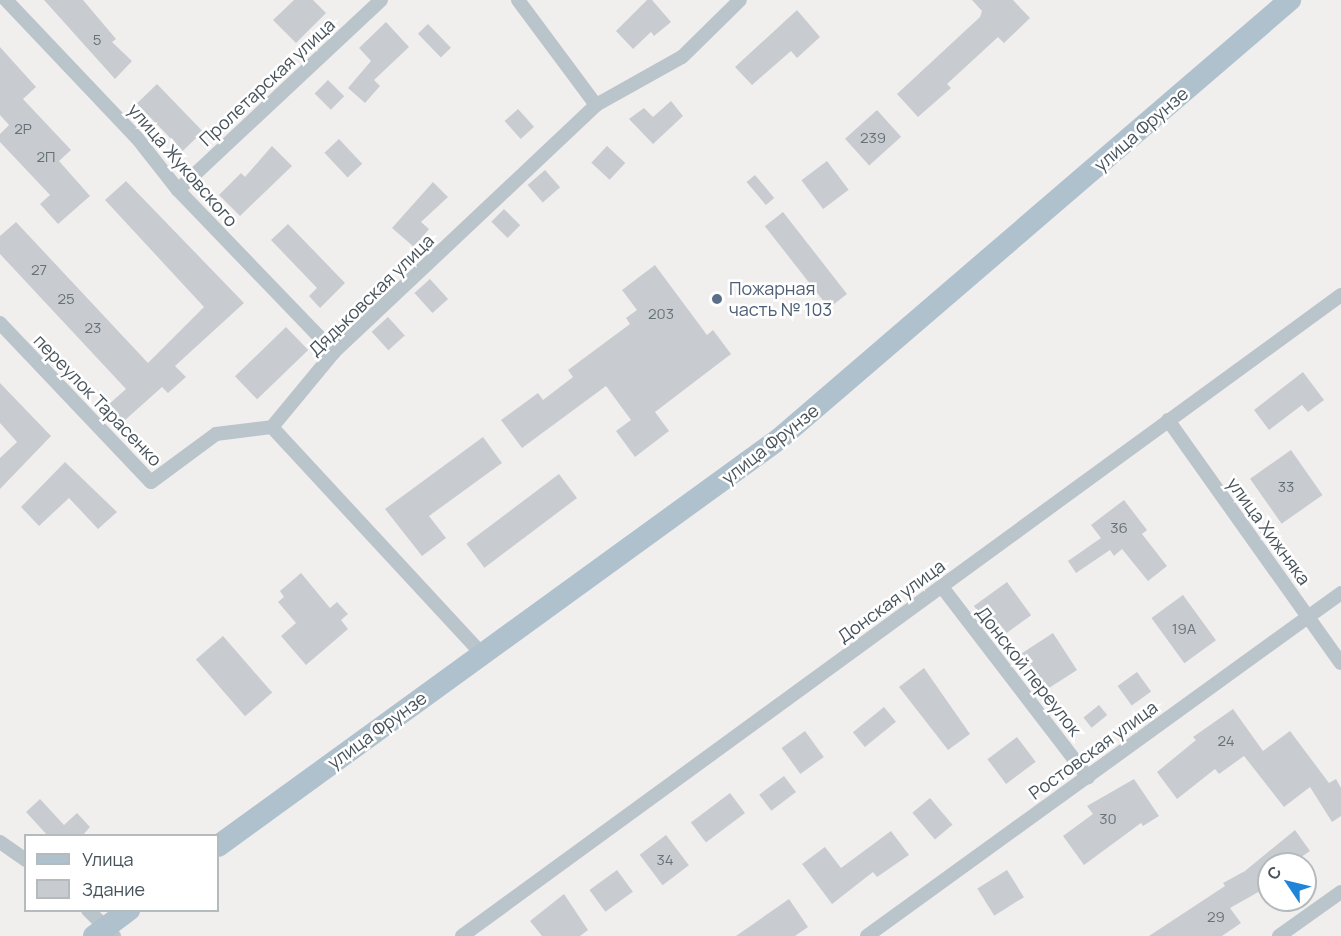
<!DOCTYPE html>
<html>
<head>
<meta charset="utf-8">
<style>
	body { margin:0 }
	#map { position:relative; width:1341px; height:936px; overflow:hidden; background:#f1eeee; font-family:Manrope,sans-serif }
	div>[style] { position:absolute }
	.building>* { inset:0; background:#c8ccd1; transform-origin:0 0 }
	.minor>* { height:14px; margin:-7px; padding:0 7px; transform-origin:7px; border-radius:7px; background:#bac4cb }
	.primary>* { height:22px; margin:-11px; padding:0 11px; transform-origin:11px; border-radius:11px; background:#afc1cc }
	.dots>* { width:16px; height:16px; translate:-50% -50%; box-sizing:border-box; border:3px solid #fff; border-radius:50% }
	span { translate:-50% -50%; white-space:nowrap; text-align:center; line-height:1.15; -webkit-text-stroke:5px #fff; paint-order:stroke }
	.number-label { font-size:15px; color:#677178 }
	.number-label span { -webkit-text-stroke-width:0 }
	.street-label { font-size:18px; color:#47535b }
	.service-label { font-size:18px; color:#4e5e75 }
	.left { translate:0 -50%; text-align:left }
	.legend { position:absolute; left:24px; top:834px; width:195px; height:78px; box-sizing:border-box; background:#fff; border:2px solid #b5babd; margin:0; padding:8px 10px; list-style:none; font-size:18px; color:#47535b }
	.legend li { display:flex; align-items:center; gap:12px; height:30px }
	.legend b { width:30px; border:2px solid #b5babd }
	.north { position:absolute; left:1257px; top:852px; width:60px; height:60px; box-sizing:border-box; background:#fff; border:2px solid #b5babd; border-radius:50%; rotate:305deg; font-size:16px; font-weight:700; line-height:24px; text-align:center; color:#47535b }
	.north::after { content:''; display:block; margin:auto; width:21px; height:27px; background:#2085d8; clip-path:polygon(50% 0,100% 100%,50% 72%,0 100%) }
</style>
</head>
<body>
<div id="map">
	<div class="building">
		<i style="clip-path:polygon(44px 0,83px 0,116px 39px,112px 42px,132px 61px,115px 79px)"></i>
		<i style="clip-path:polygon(294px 0,313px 0,326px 13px,296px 43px,273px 20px)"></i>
		<i style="clip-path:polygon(647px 0,652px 0,671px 22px,654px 36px,651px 32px,633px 49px,616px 31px)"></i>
		<i style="clip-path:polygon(972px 0,1013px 0,1030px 18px,1004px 43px,998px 37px,947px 84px,951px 88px,918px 117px,897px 94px,980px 17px,982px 11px)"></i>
		<i style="clip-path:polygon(797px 10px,820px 37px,797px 58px,791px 51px,752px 85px,735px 67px)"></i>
		<i style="clip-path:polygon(386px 22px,409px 47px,374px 80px,380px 86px,365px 103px,348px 88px,371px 61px,359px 48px)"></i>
		<i style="left:428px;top:24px;width:33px;height:14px;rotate:46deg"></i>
		<i style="clip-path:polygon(0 47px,36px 87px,23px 99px,71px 150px,59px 161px,90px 196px,58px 224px,40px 204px,50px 195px,0 142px,0 134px,9px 125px,0 115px)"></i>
		<i style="left:328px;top:80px;width:23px;height:19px;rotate:45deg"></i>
		<i style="left:157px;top:84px;width:66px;height:28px;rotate:46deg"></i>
		<i style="clip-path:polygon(671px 101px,683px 116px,653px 144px,629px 119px,644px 108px,653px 117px)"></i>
		<i style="left:518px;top:109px;width:24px;height:18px;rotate:48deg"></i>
		<i style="left:877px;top:110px;width:36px;height:43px;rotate:48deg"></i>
		<i style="left:339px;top:139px;width:34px;height:20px;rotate:47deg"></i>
		<i style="clip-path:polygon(272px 146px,292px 166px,240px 216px,219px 195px,241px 173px,245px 177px)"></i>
		<i style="left:607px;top:146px;width:25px;height:23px;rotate:43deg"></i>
		<i style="left:827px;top:161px;width:36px;height:32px;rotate:53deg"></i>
		<i style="left:545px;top:170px;width:23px;height:23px;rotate:49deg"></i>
		<i style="left:755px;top:175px;width:30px;height:11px;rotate:50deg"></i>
		<i style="clip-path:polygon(126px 181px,244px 303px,175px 366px,186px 377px,168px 393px,162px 387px,124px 421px,108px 405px,126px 389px,0 254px,0 236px,16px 222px,148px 363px,204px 307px,105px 200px)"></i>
		<i style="clip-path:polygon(433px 182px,448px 197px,421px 222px,429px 229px,414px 247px,392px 228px)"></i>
		<i style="left:504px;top:209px;width:23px;height:18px;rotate:45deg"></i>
		<i style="left:783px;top:212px;width:104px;height:23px;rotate:52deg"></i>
		<i style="clip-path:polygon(288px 224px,345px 283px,320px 308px,309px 296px,317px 288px,271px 240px)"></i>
		<i style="clip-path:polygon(655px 265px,707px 335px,713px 330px,731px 354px,655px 412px,669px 431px,635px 457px,616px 431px,631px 420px,606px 386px,522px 448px,501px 420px,538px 393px,543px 400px,573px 377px,568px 370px,630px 324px,626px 318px,637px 310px,622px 290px)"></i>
		<i style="left:430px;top:279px;width:27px;height:21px;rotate:48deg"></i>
		<i style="left:388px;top:317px;width:25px;height:22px;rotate:48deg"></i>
		<i style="left:286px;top:327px;width:32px;height:71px;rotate:46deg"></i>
		<i style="clip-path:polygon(1303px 372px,1324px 400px,1308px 412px,1302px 405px,1269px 430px,1254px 410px)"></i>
		<i style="clip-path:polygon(0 383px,51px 436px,0 489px,0 458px,17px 442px,0 423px)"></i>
		<i style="clip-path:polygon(483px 437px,502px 463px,429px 516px,446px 538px,422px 556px,385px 509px)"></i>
		<i style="left:1291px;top:450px;width:55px;height:50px;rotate:55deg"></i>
		<i style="clip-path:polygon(65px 462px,117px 512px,98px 529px,69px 498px,39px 526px,21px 507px)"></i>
		<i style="left:559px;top:474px;width:30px;height:116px;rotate:53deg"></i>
		<i style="clip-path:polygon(1124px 500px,1147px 530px,1142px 534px,1167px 566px,1148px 581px,1122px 549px,1114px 556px,1110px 550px,1076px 573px,1068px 561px,1101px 538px,1091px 525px)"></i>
		<i style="clip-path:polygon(301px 573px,330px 608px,337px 602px,348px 614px,341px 620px,348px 629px,306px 665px,281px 636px,296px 623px,278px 602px,284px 597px,280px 591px)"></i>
		<i style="left:1007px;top:582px;width:41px;height:41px;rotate:54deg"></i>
		<i style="left:1183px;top:595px;width:56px;height:39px;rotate:54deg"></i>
		<i style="left:1053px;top:633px;width:44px;height:38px;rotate:57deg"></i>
		<i style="left:223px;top:636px;width:75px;height:36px;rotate:49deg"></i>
		<i style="clip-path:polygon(924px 668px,970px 734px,948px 750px,899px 687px)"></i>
		<i style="left:1137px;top:672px;width:24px;height:24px;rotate:54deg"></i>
		<i style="left:1099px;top:705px;width:13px;height:20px;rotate:51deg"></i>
		<i style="left:884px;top:707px;width:19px;height:40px;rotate:51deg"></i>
		<i style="clip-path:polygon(1233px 709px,1263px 751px,1290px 731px,1329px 783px,1336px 779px,1341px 788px,1341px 816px,1332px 822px,1310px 787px,1284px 807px,1244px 756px,1219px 774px,1215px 769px,1177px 799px,1157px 772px,1196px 740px,1193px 737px)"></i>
		<i style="left:805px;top:731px;width:32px;height:29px;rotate:54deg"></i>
		<i style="left:1017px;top:737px;width:31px;height:37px;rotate:53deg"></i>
		<i style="left:784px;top:776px;width:20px;height:31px;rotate:53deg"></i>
		<i style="clip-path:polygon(1134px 779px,1159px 816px,1143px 826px,1141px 823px,1084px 865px,1063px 836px,1093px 814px,1087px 806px)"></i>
		<i style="left:730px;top:793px;width:25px;height:49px;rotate:53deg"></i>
		<i style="left:930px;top:798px;width:35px;height:23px;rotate:50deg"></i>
		<i style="clip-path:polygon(40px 799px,64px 825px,77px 813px,90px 827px,82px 836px,48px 836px,26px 812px)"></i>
		<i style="clip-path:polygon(1295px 830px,1310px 851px,1291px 864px,1269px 864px,1269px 886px,1230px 908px,1241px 923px,1222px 936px,1149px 936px,1225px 886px,1223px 883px,1245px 871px)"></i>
		<i style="clip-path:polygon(891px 831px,909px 855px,877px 877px,873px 872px,832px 904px,802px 864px,825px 847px,841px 868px)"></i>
		<i style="left:666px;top:835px;width:38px;height:33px;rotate:53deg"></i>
		<i style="left:617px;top:870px;width:27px;height:34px;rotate:54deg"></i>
		<i style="left:1007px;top:870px;width:32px;height:35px;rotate:58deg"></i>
		<i style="clip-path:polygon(564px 894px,588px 930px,580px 936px,542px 936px,530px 921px)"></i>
		<i style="clip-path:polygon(789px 899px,808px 927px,795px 936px,736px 936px)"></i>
	</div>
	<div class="minor">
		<i style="left:6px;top:0;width:190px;rotate:46.5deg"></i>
		<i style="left:137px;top:138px;width:66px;rotate:51.7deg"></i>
		<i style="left:178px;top:190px;width:225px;rotate:46.1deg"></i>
		<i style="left:518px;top:0;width:131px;rotate:53.4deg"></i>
		<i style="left:178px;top:190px;width:278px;rotate:-43.1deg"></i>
		<i style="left:0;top:323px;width:219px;rotate:46.5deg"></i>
		<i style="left:151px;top:482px;width:81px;rotate:-36.4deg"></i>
		<i style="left:216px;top:434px;width:56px;rotate:-7.1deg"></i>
		<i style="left:1168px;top:420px;width:298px;rotate:54.6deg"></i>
		<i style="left:942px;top:587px;width:240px;rotate:52.5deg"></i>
		<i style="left:482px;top:654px;width:309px;rotate:-132.8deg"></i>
		<i style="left:272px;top:427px;width:97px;rotate:-50.4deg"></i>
		<i style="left:334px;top:352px;width:360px;rotate:-43.3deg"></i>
		<i style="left:596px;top:105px;width:98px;rotate:-29.2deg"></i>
		<i style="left:682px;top:57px;width:81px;rotate:-44.5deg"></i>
		<i style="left:0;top:842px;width:32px;rotate:35deg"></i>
		<i style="left:88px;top:910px;width:37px;rotate:45deg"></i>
		<i style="left:462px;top:936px;width:1088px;rotate:-36.1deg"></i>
		<i style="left:867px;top:936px;width:585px;rotate:-35.89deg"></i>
		<i style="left:1279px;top:936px;width:76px;rotate:-35.4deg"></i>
	</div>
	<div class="primary">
		<i style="left:218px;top:846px;width:693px;rotate:-35.96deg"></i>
		<i style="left:779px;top:439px;width:674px;rotate:-40.67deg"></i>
		<i style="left:94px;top:936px;width:44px;rotate:-36.6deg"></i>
	</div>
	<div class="dots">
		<i style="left:717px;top:299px;background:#5c6f8a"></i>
	</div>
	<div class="number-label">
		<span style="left:97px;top:40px">5</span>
		<span style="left:23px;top:129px">2Р</span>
		<span style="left:873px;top:138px">239</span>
		<span style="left:46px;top:157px">2П</span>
		<span style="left:39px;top:270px">27</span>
		<span style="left:66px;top:299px">25</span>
		<span style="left:661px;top:314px">203</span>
		<span style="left:93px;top:328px">23</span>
		<span style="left:1286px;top:487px">33</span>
		<span style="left:1119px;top:528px">36</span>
		<span style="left:1184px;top:629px">19А</span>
		<span style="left:1226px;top:741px">24</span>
		<span style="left:1108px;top:819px">30</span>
		<span style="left:665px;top:860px">34</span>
		<span style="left:1216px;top:917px">29</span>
	</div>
	<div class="street-label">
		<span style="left:267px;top:82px;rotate:-43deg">Пролетарская улица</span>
		<span style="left:1141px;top:129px;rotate:-41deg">улица Фрунзе</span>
		<span style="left:183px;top:165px;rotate:49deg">улица Жуковского</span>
		<span style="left:371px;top:295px;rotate:-44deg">Дядьковская улица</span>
		<span style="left:98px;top:400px;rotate:46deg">переулок Тарасенко</span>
		<span style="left:770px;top:444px;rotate:-38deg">улица Фрунзе</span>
		<span style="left:1269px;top:531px;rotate:54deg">улица Хижняка</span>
		<span style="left:891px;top:601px;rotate:-36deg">Донская улица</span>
		<span style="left:1029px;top:671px;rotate:52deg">Донской переулок</span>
		<span style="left:377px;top:730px;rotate:-36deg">улица Фрунзе</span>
		<span style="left:1093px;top:750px;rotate:-36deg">Ростовская улица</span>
	</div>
	<div class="service-label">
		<span class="left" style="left:729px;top:299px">Пожарная<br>часть № 103</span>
	</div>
	<ul class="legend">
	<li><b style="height:8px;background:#afc1cc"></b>Улица</li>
	<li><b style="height:16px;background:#c8ccd1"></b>Здание</li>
	</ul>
	<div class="north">С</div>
</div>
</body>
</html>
